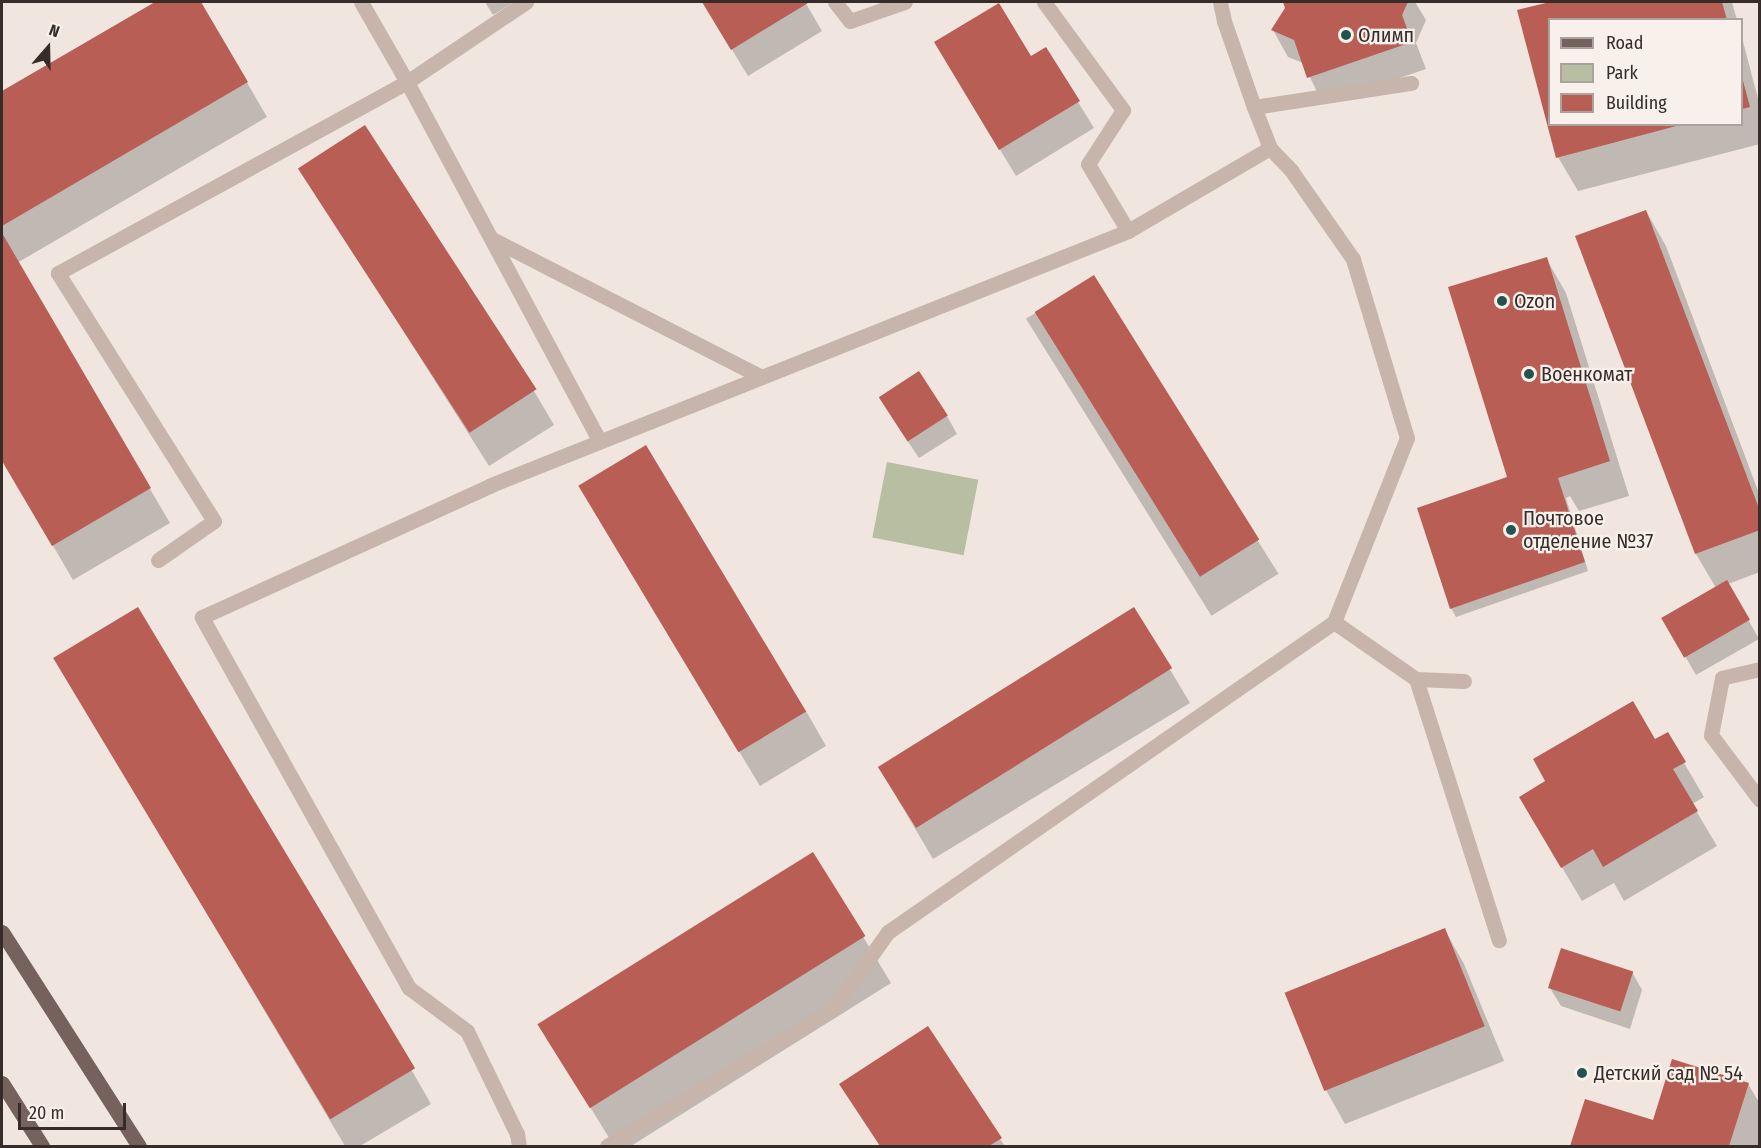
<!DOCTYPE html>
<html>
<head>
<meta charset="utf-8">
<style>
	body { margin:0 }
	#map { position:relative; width:1761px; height:1148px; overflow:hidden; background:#f0e6df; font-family:"Fira Sans Condensed",sans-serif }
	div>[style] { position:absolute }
	.green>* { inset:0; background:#b8bea1; transform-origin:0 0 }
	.shadow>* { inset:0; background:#0003; transform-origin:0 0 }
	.building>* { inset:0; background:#b85e55; transform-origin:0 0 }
	.service>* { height:15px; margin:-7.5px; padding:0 7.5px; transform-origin:7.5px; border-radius:7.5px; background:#c7b5ac }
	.primary>* { height:15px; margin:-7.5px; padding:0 7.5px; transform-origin:7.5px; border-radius:7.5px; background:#76625d }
	.dots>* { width:16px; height:16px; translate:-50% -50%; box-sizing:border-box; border:3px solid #f8f0eb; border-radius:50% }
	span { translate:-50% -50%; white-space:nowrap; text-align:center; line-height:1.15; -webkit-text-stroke:4.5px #f8f0eb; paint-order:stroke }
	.poi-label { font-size:20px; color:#362c2a }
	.left { translate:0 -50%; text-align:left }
	.frame { position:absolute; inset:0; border:3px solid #362c2a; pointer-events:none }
	.legend { position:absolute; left:1548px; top:18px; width:195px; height:108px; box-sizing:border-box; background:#f8f0eb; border:2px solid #aaa29e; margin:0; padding:8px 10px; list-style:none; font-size:18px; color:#362c2a }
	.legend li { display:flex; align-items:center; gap:12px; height:30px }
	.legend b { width:30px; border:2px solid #aaa29e }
	.north { position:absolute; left:18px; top:18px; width:60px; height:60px; -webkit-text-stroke:4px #f8f0eb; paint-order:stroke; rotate:20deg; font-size:16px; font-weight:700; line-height:24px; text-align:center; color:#362c2a }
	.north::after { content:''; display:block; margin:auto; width:21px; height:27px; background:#362c2a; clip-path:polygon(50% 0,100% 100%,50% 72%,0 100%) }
	.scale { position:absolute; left:18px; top:1103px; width:108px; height:27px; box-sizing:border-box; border:3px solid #362c2a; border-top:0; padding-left:8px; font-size:18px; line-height:21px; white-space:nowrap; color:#362c2a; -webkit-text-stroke:4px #f8f0eb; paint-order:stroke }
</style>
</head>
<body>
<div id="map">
	<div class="green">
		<i style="left:887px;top:462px;width:93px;height:77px;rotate:11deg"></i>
	</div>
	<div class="shadow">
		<i style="clip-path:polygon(158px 2px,200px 2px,267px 117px,17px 263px,170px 523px,73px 580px,2px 458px,2px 93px)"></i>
		<i style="clip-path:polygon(485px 2px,514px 2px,493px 15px)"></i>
		<i style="clip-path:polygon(703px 2px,805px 2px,822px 31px,748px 76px)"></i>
		<i style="clip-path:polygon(1285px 2px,1415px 2px,1426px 20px,1416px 43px,1426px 69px,1323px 104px,1303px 63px,1288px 57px,1273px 30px,1287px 9px)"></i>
		<i style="clip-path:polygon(1556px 2px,1732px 2px,1737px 20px,1550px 20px,1550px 124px,1742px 124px,1742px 38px,1760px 106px,1760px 144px,1578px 191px,1558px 157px,1519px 11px)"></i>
		<i style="clip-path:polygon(1031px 58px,1078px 102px,1094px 128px,1016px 176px,951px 69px)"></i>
		<i style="clip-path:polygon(300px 168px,534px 391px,554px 425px,489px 466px)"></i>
		<i style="clip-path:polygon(1646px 211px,1666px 246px,1760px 496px,1760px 572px,1728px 584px,1759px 639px,1696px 675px,1663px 618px,1716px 588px,1696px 554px,1577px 237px)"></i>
		<i style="clip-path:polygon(1546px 258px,1566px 293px,1629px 496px,1579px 511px,1570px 496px,1566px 498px,1588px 571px,1456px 617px,1451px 608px,1509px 478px)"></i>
		<i style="left:1093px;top:277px;width:350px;height:79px;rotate:58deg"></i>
		<i style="clip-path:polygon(891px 416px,947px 416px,957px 434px,919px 458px)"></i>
		<i style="clip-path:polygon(600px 521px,806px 711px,826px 746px,760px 786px)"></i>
		<i style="clip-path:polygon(1134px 609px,1190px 703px,933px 859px,897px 798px)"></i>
		<i style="clip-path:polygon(75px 692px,411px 1069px,431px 1104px,360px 1146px,345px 1146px)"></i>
		<i style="clip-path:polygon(1667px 734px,1704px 797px,1692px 804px,1717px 846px,1624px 901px,1614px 883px,1582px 901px,1541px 832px)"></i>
		<i style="clip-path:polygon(813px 854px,891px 983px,631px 1146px,614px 1146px,540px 1025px)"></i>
		<i style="clip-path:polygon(1444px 929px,1464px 964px,1504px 1061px,1345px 1124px,1326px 1090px)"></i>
		<i style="clip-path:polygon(1632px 972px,1642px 990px,1630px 1029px,1561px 1006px,1550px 988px)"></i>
		<i style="clip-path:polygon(841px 1084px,1000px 1139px,1005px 1146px,880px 1146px)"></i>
		<i style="clip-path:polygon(1748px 1084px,1760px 1104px,1759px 1146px,1571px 1146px,1586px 1101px,1654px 1122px)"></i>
	</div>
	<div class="building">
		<i style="clip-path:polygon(155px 2px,201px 2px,248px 82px,2px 226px,2px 91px)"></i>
		<i style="clip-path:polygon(702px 2px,807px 2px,808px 3px,731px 50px)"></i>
		<i style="clip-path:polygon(1283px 2px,1408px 2px,1402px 15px,1412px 42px,1307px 78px,1294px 40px,1271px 30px,1285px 8px)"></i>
		<i style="clip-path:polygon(1550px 2px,1722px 2px,1727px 20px,1550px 20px,1550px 124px,1680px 125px,1556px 158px,1517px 10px)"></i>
		<i style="clip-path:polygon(999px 3px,1031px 56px,1046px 47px,1080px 101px,999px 150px,934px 42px)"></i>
		<i style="clip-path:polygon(1742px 77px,1750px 107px,1742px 109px)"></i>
		<i style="left:365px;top:125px;width:315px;height:80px;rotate:57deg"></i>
		<i style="clip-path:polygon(1646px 210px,1760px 511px,1760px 530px,1695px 554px,1575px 236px)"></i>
		<i style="clip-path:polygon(2px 233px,151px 488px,52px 546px,2px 461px)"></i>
		<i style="clip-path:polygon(1547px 257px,1610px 461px,1558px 478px,1585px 562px,1450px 609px,1417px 508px,1507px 477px,1448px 287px)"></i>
		<i style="left:1094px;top:275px;width:312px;height:70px;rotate:58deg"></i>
		<i style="left:919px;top:371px;width:53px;height:48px;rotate:57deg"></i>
		<i style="left:646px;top:445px;width:311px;height:79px;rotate:59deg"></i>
		<i style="left:1727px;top:580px;width:46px;height:76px;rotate:60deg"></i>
		<i style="left:138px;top:607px;width:538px;height:99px;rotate:59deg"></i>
		<i style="left:1134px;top:607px;width:72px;height:302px;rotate:58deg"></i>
		<i style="clip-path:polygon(1633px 701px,1655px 739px,1668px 732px,1686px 762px,1673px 769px,1698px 811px,1603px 867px,1593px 849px,1561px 868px,1519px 797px,1545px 781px,1533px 759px)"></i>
		<i style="left:813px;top:852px;width:99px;height:325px;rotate:58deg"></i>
		<i style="left:1445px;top:928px;width:106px;height:173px;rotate:68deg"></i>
		<i style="left:1561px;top:948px;width:76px;height:42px;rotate:18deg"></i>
		<i style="clip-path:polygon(928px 1026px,1002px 1138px,989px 1146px,880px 1146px,839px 1084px)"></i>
		<i style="clip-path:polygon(1672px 1059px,1749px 1083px,1729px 1146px,1570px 1146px,1585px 1099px,1653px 1120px)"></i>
	</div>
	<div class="service">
		<i style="left:526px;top:2px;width:143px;rotate:146.1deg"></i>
		<i style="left:407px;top:82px;width:408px;rotate:61.8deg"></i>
		<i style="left:835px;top:2px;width:24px;rotate:52deg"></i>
		<i style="left:850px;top:21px;width:58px;rotate:-19.1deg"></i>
		<i style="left:1044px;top:2px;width:134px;rotate:53.8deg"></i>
		<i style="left:1123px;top:110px;width:64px;rotate:122.9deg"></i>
		<i style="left:1088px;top:164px;width:78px;rotate:59.2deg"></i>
		<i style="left:1128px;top:231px;width:164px;rotate:-30.3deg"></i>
		<i style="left:1220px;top:2px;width:19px;rotate:78deg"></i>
		<i style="left:1224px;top:21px;width:91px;rotate:70.8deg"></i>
		<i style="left:492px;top:239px;width:303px;rotate:27.1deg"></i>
		<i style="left:158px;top:560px;width:68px;rotate:-34.9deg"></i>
		<i style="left:214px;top:521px;width:293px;rotate:-122.2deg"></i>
		<i style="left:58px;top:273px;width:398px;rotate:-28.7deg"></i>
		<i style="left:407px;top:82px;width:92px;rotate:-119.9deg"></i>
		<i style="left:1334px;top:622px;width:198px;rotate:-68.4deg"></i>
		<i style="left:1407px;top:438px;width:187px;rotate:-106.8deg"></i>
		<i style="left:1353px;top:259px;width:108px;rotate:-124.9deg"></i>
		<i style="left:1291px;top:170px;width:30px;rotate:-134deg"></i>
		<i style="left:1270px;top:148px;width:44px;rotate:-111.3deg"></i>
		<i style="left:1254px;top:107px;width:159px;rotate:-8.7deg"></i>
		<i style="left:1760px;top:669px;width:39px;rotate:167deg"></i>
		<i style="left:1722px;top:678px;width:58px;rotate:100.9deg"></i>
		<i style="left:1711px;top:735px;width:81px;rotate:53deg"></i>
		<i style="left:1416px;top:679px;width:48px;rotate:2.4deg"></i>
		<i style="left:519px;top:1146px;width:12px;rotate:-99deg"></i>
		<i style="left:517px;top:1134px;width:114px;rotate:-115.9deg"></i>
		<i style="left:467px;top:1031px;width:72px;rotate:-143.4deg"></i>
		<i style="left:409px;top:988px;width:425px;rotate:-119.2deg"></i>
		<i style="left:202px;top:617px;width:318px;rotate:-24.5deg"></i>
		<i style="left:491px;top:485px;width:686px;rotate:-21.74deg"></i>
		<i style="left:607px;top:1146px;width:264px;rotate:-31.2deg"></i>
		<i style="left:833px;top:1009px;width:95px;rotate:-54.5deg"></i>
		<i style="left:888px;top:932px;width:543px;rotate:-34.8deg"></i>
		<i style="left:1334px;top:622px;width:100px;rotate:34.8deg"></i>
		<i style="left:1416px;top:679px;width:274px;rotate:72.4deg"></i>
	</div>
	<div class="primary">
		<i style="left:2px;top:932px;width:254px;rotate:57.4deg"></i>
		<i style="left:2px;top:1083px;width:75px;rotate:57.6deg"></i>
	</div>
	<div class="dots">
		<i style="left:1346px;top:35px;background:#24534f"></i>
		<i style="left:1502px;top:301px;background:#24534f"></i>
		<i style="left:1529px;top:374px;background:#24534f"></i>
		<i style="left:1511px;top:530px;background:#24534f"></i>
		<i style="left:1582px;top:1073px;background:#24534f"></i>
	</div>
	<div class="poi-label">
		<span class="left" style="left:1358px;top:35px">Олимп</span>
		<span class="left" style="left:1514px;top:301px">Ozon</span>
		<span class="left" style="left:1541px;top:374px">Военкомат</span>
		<span class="left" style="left:1523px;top:530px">Почтовое<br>отделение №37</span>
		<span class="left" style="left:1594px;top:1073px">Детский сад № 54</span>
	</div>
	<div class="frame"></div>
	<ul class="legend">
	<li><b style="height:8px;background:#76625d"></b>Road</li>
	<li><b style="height:16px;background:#b8bea1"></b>Park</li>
	<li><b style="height:16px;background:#b85e55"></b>Building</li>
	</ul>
	<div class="north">N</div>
	<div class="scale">20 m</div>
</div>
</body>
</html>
